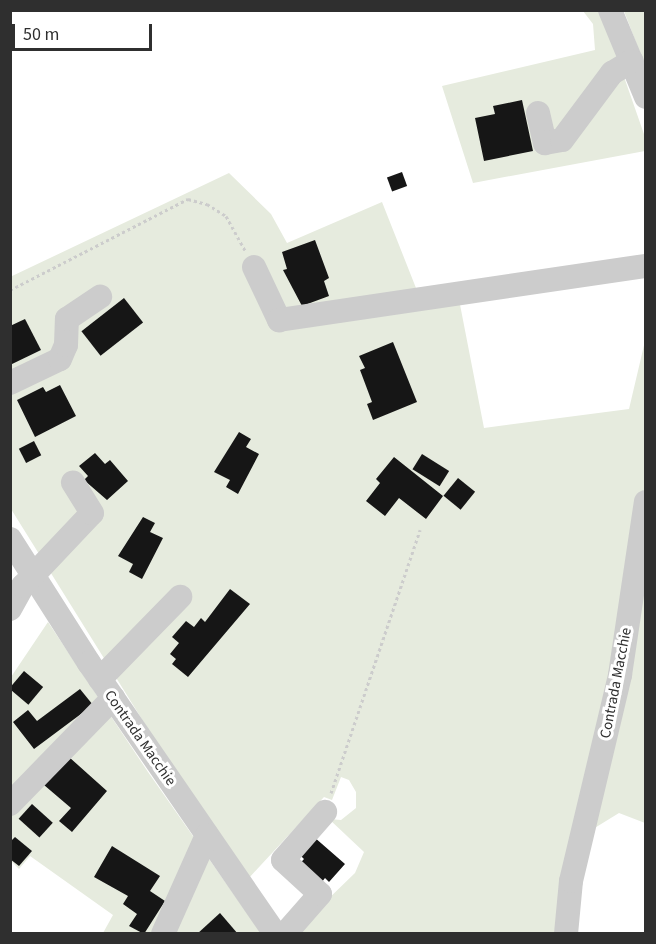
<!DOCTYPE html>
<html>
<head>
<meta charset="utf-8">
<style>
	body { margin:0 }
	#map { position:relative; width:656px; height:944px; overflow:hidden; background:#fff; font-family:"Source Sans 3",sans-serif }
	div>[style] { position:absolute }
	.green>* { inset:0; background:#e6ebde }
	.building>* { inset:0; background:#161616; transform-origin:0 0 }
	.path>* { height:3px; margin-top:-1.5px; transform-origin:0; background:repeating-linear-gradient(90deg,#ccc 0 3px,transparent 0 6px) }
	.minor>* { height:24px; margin:-12px; padding:0 12px; transform-origin:12px; border-radius:12px; background:#ccc }
	span { translate:-50% -50%; white-space:nowrap; text-align:center; line-height:1.15; -webkit-text-stroke:6px #fff; paint-order:stroke }
	.street-label { font-size:15px; color:#2f2f2f }
	.frame { position:absolute; inset:0; border:12px solid #2f2f2f; pointer-events:none }
	.scale { position:absolute; left:12px; top:24px; width:140px; height:27px; box-sizing:border-box; border:3px solid #2f2f2f; border-top:0; padding-left:8px; font-size:18px; line-height:21px; white-space:nowrap; color:#2f2f2f; -webkit-text-stroke:4px #fff; paint-order:stroke }
</style>
</head>
<body>
<div id="map">
	<div class="green">
		<i style="clip-path:polygon(583px 11px,601px 11px,645px 137px,645px 151px,473px 183px,442px 86px,595px 50px,593px 24px)"></i>
		<i style="clip-path:polygon(624px 11px,645px 11px,645px 66px)"></i>
		<i style="clip-path:polygon(229px 173px,271px 214px,287px 243px,382px 202px,416px 288px,456px 284px,484px 428px,629px 409px,645px 341px,645px 823px,619px 813px,593px 829px,556px 933px,293px 933px,355px 873px,364px 852px,329px 819px,341px 820px,356px 808px,356px 792px,349px 780px,341px 777px,332px 800px,324px 797px,248px 879px,158px 745px,11px 509px,10px 277px)"></i>
		<i style="clip-path:polygon(48px 622px,148px 772px,261px 933px,103px 933px,113px 915px,30px 856px,19px 869px,11px 861px,11px 677px)"></i>
	</div>
	<div class="building">
		<i style="clip-path:polygon(522px 100px,533px 151px,484px 161px,475px 118px,495px 114px,493px 106px)"></i>
		<i style="left:402px;top:172px;width:15px;height:16px;rotate:70deg"></i>
		<i style="clip-path:polygon(315px 240px,329px 278px,324px 281px,329px 296px,302px 306px,283px 270px,287px 269px,282px 252px)"></i>
		<i style="left:124px;top:298px;width:31px;height:54px;rotate:52deg"></i>
		<i style="clip-path:polygon(25px 319px,41px 350px,10px 365px,10px 326px)"></i>
		<i style="clip-path:polygon(393px 342px,417px 402px,373px 420px,367px 404px,372px 402px,360px 370px,365px 368px,359px 356px)"></i>
		<i style="clip-path:polygon(60px 385px,76px 416px,35px 437px,17px 400px,43px 387px,46px 392px)"></i>
		<i style="clip-path:polygon(239px 432px,251px 439px,246px 447px,259px 454px,238px 494px,226px 487px,230px 480px,214px 472px)"></i>
		<i style="left:34px;top:441px;width:16px;height:17px;rotate:63deg"></i>
		<i style="clip-path:polygon(95px 453px,105px 464px,110px 460px,128px 481px,107px 500px,84px 480px,88px 476px,79px 466px)"></i>
		<i style="left:422px;top:454px;width:32px;height:18px;rotate:32deg"></i>
		<i style="clip-path:polygon(394px 457px,443px 496px,426px 519px,399px 498px,385px 516px,366px 501px,380px 483px,376px 479px)"></i>
		<i style="left:458px;top:478px;width:22px;height:23px;rotate:39deg"></i>
		<i style="clip-path:polygon(143px 517px,155px 523px,150px 532px,163px 538px,142px 579px,129px 572px,133px 564px,118px 556px)"></i>
		<i style="clip-path:polygon(230px 589px,250px 604px,188px 677px,172px 664px,176px 659px,170px 654px,179px 643px,172px 637px,186px 621px,194px 627px,201px 618px,205px 622px)"></i>
		<i style="left:24px;top:671px;width:25px;height:23px;rotate:40deg"></i>
		<i style="clip-path:polygon(80px 689px,93px 705px,34px 749px,13px 722px,28px 710px,37px 721px)"></i>
		<i style="clip-path:polygon(69px 757px,107px 791px,72px 832px,59px 821px,71px 808px,44px 785px)"></i>
		<i style="left:32px;top:804px;width:28px;height:20px;rotate:42deg"></i>
		<i style="clip-path:polygon(15px 837px,32px 851px,19px 866px,10px 859px,10px 842px)"></i>
		<i style="clip-path:polygon(314px 837px,345px 864px,329px 882px,325px 878px,318px 887px,296px 868px,304px 859px,299px 854px)"></i>
		<i style="clip-path:polygon(112px 846px,160px 876px,150px 891px,165px 901px,144px 934px,129px 926px,137px 914px,123px 904px,128px 896px,94px 877px)"></i>
		<i style="clip-path:polygon(220px 913px,238px 934px,197px 934px)"></i>
	</div>
	<div class="path">
		<i style="left:10px;top:290px;width:200px;rotate:-27.1deg"></i>
		<i style="left:188px;top:199px;width:20px;rotate:15deg"></i>
		<i style="left:207px;top:204px;width:22px;rotate:32deg"></i>
		<i style="left:226px;top:216px;width:39px;rotate:61deg"></i>
		<i style="left:331px;top:793px;width:278px;rotate:-71.3deg"></i>
	</div>
	<div class="minor">
		<i style="left:610px;top:10px;width:94px;rotate:67.5deg"></i>
		<i style="left:538px;top:113px;width:31px;rotate:77deg"></i>
		<i style="left:545px;top:143px;width:17px;rotate:-10deg"></i>
		<i style="left:562px;top:140px;width:84px;rotate:-53.3deg"></i>
		<i style="left:612px;top:73px;width:23px;rotate:-31deg"></i>
		<i style="left:254px;top:267px;width:59px;rotate:64.7deg"></i>
		<i style="left:279px;top:320px;width:371px;rotate:-8.4deg"></i>
		<i style="left:10px;top:383px;width:55px;rotate:-25.6deg"></i>
		<i style="left:60px;top:359px;width:15px;rotate:-67deg"></i>
		<i style="left:66px;top:345px;width:26px;rotate:-88deg"></i>
		<i style="left:67px;top:319px;width:40px;rotate:-34deg"></i>
		<i style="left:10px;top:539px;width:147px;rotate:57.5deg"></i>
		<i style="left:89px;top:663px;width:329px;rotate:55.5deg"></i>
		<i style="left:10px;top:609px;width:26px;rotate:-61deg"></i>
		<i style="left:23px;top:586px;width:100px;rotate:-46.6deg"></i>
		<i style="left:92px;top:513px;width:36px;rotate:-122deg"></i>
		<i style="left:100px;top:679px;width:115px;rotate:-45.7deg"></i>
		<i style="left:10px;top:804px;width:148px;rotate:-45.8deg"></i>
		<i style="left:163px;top:934px;width:108px;rotate:-66deg"></i>
		<i style="left:285px;top:934px;width:53px;rotate:-48.8deg"></i>
		<i style="left:320px;top:894px;width:50px;rotate:-137.4deg"></i>
		<i style="left:283px;top:860px;width:64px;rotate:-48.8deg"></i>
		<i style="left:566px;top:934px;width:53px;rotate:-84.6deg"></i>
		<i style="left:571px;top:881px;width:212px;rotate:-76.6deg"></i>
		<i style="left:620px;top:675px;width:175px;rotate:-81.5deg"></i>
	</div>
	<div class="street-label">
		<span style="left:616px;top:683px;rotate:-79deg">Contrada Macchie</span>
		<span style="left:140px;top:738px;rotate:55deg">Contrada Macchie</span>
	</div>
	<div class="frame"></div>
	<div class="scale">50 m</div>
</div>
</body>
</html>
